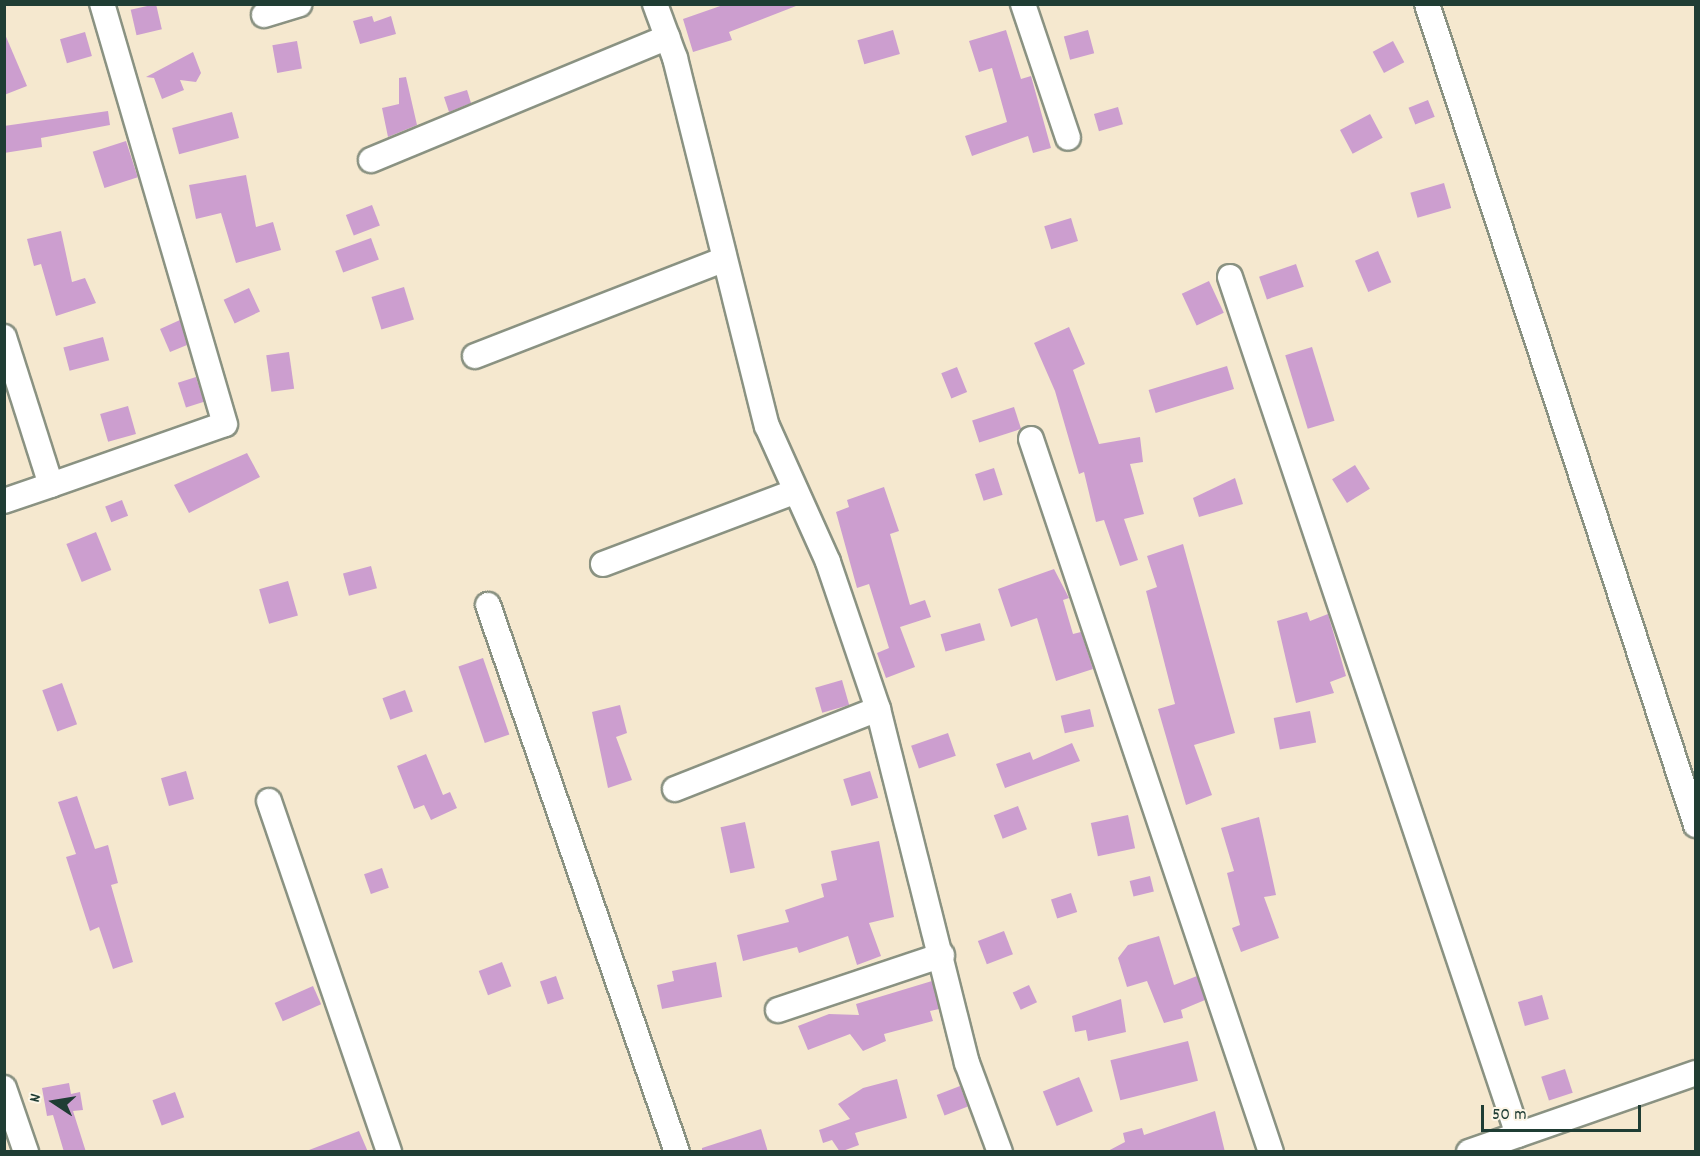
<!DOCTYPE html>
<html>
<head>
<meta charset="utf-8">
<style>
	body { margin:0 }
	#map { position:relative; width:1700px; height:1156px; overflow:hidden; background:#f5e8cf; font-family:Dekko,sans-serif }
	div>[style] { position:absolute }
	.building>* { inset:0; background:#cc9ecf; transform-origin:0 0 }
	.roads { filter:drop-shadow(2px 0 #8a9282) drop-shadow(-2px 0 #8a9282) drop-shadow(0 2px #8a9282) drop-shadow(0 -2px #8a9282) }
	.minor>* { height:24px; margin:-12px; padding:0 12px; transform-origin:12px; border-radius:12px; background:#fff }
	span { translate:-50% -50%; white-space:nowrap; text-align:center; line-height:1.15; -webkit-text-stroke:4.5px #fcf5e5; paint-order:stroke }
	.frame { position:absolute; inset:0; border:6px solid #1f3d34; pointer-events:none }
	.north { position:absolute; left:24px; top:1072px; width:60px; height:60px; -webkit-text-stroke:4px #fcf5e5; paint-order:stroke; rotate:282deg; font-size:16px; font-weight:700; line-height:24px; text-align:center; color:#1f3d34 }
	.north::after { content:''; display:block; margin:auto; width:21px; height:27px; background:#1f3d34; clip-path:polygon(50% 0,100% 100%,50% 72%,0 100%) }
	.scale { position:absolute; left:1481px; top:1105px; width:160px; height:27px; box-sizing:border-box; border:3px solid #1f3d34; border-top:0; padding-left:8px; font-size:18px; line-height:21px; white-space:nowrap; color:#1f3d34; -webkit-text-stroke:4px #fcf5e5; paint-order:stroke }
</style>
</head>
<body>
<div id="map">
	<div class="building">
		<i style="left:156px;top:4px;width:26px;height:26px;rotate:77deg"></i>
		<i style="clip-path:polygon(726px 4px,796px 4px,796px 6px,729px 32px,732px 40px,693px 52px,683px 19px)"></i>
		<i style="clip-path:polygon(372px 16px,374px 22px,391px 16px,396px 34px,360px 44px,353px 21px)"></i>
		<i style="left:893px;top:30px;width:25px;height:37px;rotate:74deg"></i>
		<i style="clip-path:polygon(1006px 30px,1021px 79px,1031px 76px,1051px 148px,1033px 153px,1028px 136px,972px 156px,965px 136px,1007px 122px,992px 68px,979px 72px,969px 41px)"></i>
		<i style="left:1088px;top:30px;width:24px;height:25px;rotate:75deg"></i>
		<i style="clip-path:polygon(4px 32px,27px 86px,4px 95px)"></i>
		<i style="left:85px;top:32px;width:25px;height:26px;rotate:74deg"></i>
		<i style="left:297px;top:41px;width:28px;height:25px;rotate:80deg"></i>
		<i style="left:1393px;top:41px;width:24px;height:23px;rotate:62deg"></i>
		<i style="clip-path:polygon(193px 52px,201px 73px,196px 82px,180px 80px,184px 90px,162px 99px,154px 78px,146px 77px)"></i>
		<i style="clip-path:polygon(406px 77px,417px 125px,388px 137px,382px 108px,399px 104px,399px 78px)"></i>
		<i style="clip-path:polygon(467px 90px,471px 103px,449px 112px,444px 97px)"></i>
		<i style="left:1428px;top:100px;width:18px;height:21px;rotate:68deg"></i>
		<i style="left:1118px;top:107px;width:18px;height:25px;rotate:74deg"></i>
		<i style="clip-path:polygon(108px 111px,110px 125px,41px 138px,42px 147px,4px 153px,4px 126px)"></i>
		<i style="left:232px;top:112px;width:27px;height:62px;rotate:75deg"></i>
		<i style="left:1370px;top:114px;width:27px;height:34px;rotate:62deg"></i>
		<i style="left:126px;top:141px;width:38px;height:35px;rotate:72deg"></i>
		<i style="clip-path:polygon(246px 175px,256px 227px,273px 222px,281px 250px,236px 263px,221px 213px,196px 219px,189px 185px)"></i>
		<i style="left:1444px;top:183px;width:26px;height:35px;rotate:74deg"></i>
		<i style="left:372px;top:205px;width:22px;height:28px;rotate:69deg"></i>
		<i style="left:1071px;top:218px;width:24px;height:28px;rotate:73deg"></i>
		<i style="clip-path:polygon(61px 231px,72px 282px,85px 278px,96px 303px,56px 316px,41px 264px,34px 266px,27px 239px)"></i>
		<i style="left:371px;top:238px;width:23px;height:38px;rotate:70deg"></i>
		<i style="left:1378px;top:251px;width:34px;height:25px;rotate:67deg"></i>
		<i style="left:1296px;top:264px;width:24px;height:39px;rotate:71deg"></i>
		<i style="left:1209px;top:281px;width:35px;height:30px;rotate:65deg"></i>
		<i style="left:404px;top:287px;width:34px;height:34px;rotate:73deg"></i>
		<i style="left:249px;top:288px;width:26px;height:28px;rotate:65deg"></i>
		<i style="clip-path:polygon(180px 320px,187px 345px,170px 352px,160px 329px)"></i>
		<i style="clip-path:polygon(1069px 327px,1085px 364px,1073px 370px,1099px 444px,1140px 437px,1143px 462px,1130px 464px,1144px 514px,1124px 519px,1138px 560px,1120px 566px,1104px 520px,1096px 522px,1084px 472px,1079px 474px,1055px 391px,1034px 343px)"></i>
		<i style="left:103px;top:337px;width:24px;height:41px;rotate:75deg"></i>
		<i style="left:1312px;top:347px;width:77px;height:28px;rotate:73deg"></i>
		<i style="left:289px;top:352px;width:37px;height:23px;rotate:82deg"></i>
		<i style="left:1227px;top:366px;width:24px;height:82px;rotate:73deg"></i>
		<i style="left:957px;top:367px;width:27px;height:17px;rotate:68deg"></i>
		<i style="left:196px;top:377px;width:26px;height:19px;rotate:72deg"></i>
		<i style="left:128px;top:406px;width:29px;height:29px;rotate:74deg"></i>
		<i style="left:1014px;top:407px;width:23px;height:44px;rotate:72deg"></i>
		<i style="clip-path:polygon(247px 453px,260px 477px,189px 513px,174px 485px)"></i>
		<i style="left:1355px;top:465px;width:28px;height:27px;rotate:58deg"></i>
		<i style="left:994px;top:468px;width:28px;height:20px;rotate:72deg"></i>
		<i style="clip-path:polygon(1235px 478px,1243px 504px,1199px 517px,1193px 498px)"></i>
		<i style="clip-path:polygon(884px 487px,899px 531px,890px 534px,910px 605px,925px 600px,931px 617px,900px 627px,915px 667px,886px 678px,877px 653px,889px 648px,869px 584px,857px 588px,836px 512px,849px 507px,847px 500px)"></i>
		<i style="left:122px;top:500px;width:17px;height:18px;rotate:69deg"></i>
		<i style="left:96px;top:532px;width:41px;height:32px;rotate:68deg"></i>
		<i style="clip-path:polygon(1183px 544px,1235px 733px,1194px 745px,1212px 795px,1186px 805px,1158px 709px,1175px 704px,1146px 591px,1157px 587px,1147px 556px)"></i>
		<i style="left:371px;top:566px;width:23px;height:29px;rotate:75deg"></i>
		<i style="clip-path:polygon(1054px 569px,1069px 598px,1063px 600px,1073px 634px,1081px 632px,1093px 669px,1056px 681px,1037px 618px,1011px 627px,998px 589px)"></i>
		<i style="left:288px;top:581px;width:36px;height:30px;rotate:74deg"></i>
		<i style="clip-path:polygon(1307px 612px,1310px 621px,1328px 614px,1346px 676px,1330px 682px,1334px 693px,1296px 703px,1277px 621px)"></i>
		<i style="left:980px;top:623px;width:18px;height:41px;rotate:74deg"></i>
		<i style="left:483px;top:658px;width:81px;height:26px;rotate:71deg"></i>
		<i style="left:842px;top:680px;width:26px;height:28px;rotate:74deg"></i>
		<i style="left:62px;top:683px;width:44px;height:21px;rotate:70deg"></i>
		<i style="left:405px;top:690px;width:23px;height:24px;rotate:70deg"></i>
		<i style="clip-path:polygon(620px 705px,627px 733px,616px 737px,632px 780px,608px 788px,592px 712px)"></i>
		<i style="left:1090px;top:709px;width:18px;height:30px;rotate:77deg"></i>
		<i style="left:1310px;top:711px;width:32px;height:37px;rotate:79deg"></i>
		<i style="left:948px;top:733px;width:24px;height:39px;rotate:71deg"></i>
		<i style="clip-path:polygon(1072px 743px,1080px 761px,1005px 788px,996px 764px,1030px 752px,1033px 760px)"></i>
		<i style="clip-path:polygon(426px 754px,443px 795px,450px 792px,457px 808px,431px 820px,424px 805px,414px 809px,397px 766px)"></i>
		<i style="left:186px;top:771px;width:29px;height:26px;rotate:74deg"></i>
		<i style="left:870px;top:771px;width:28px;height:28px;rotate:73deg"></i>
		<i style="clip-path:polygon(77px 796px,95px 849px,108px 845px,118px 883px,111px 885px,133px 962px,113px 969px,99px 927px,90px 931px,66px 857px,76px 854px,58px 802px)"></i>
		<i style="left:1018px;top:806px;width:25px;height:26px;rotate:69deg"></i>
		<i style="left:1128px;top:815px;width:34px;height:38px;rotate:78deg"></i>
		<i style="clip-path:polygon(1259px 817px,1276px 895px,1264px 897px,1279px 938px,1241px 952px,1232px 928px,1240px 925px,1227px 873px,1234px 871px,1221px 828px)"></i>
		<i style="left:745px;top:822px;width:47px;height:25px;rotate:78deg"></i>
		<i style="clip-path:polygon(879px 841px,894px 917px,869px 923px,881px 956px,857px 965px,848px 936px,799px 953px,797px 947px,743px 961px,737px 935px,789px 922px,785px 910px,824px 897px,821px 884px,837px 880px,831px 851px)"></i>
		<i style="left:382px;top:868px;width:21px;height:19px;rotate:71deg"></i>
		<i style="left:1150px;top:876px;width:16px;height:21px;rotate:76deg"></i>
		<i style="left:1071px;top:893px;width:20px;height:21px;rotate:72deg"></i>
		<i style="left:1004px;top:931px;width:25px;height:28px;rotate:69deg"></i>
		<i style="clip-path:polygon(1159px 936px,1174px 985px,1197px 976px,1205px 1000px,1181px 1010px,1183px 1018px,1164px 1023px,1147px 981px,1127px 987px,1118px 958px,1128px 945px)"></i>
		<i style="left:502px;top:962px;width:26px;height:25px;rotate:69deg"></i>
		<i style="clip-path:polygon(716px 962px,722px 997px,662px 1009px,657px 985px,674px 981px,672px 971px)"></i>
		<i style="left:556px;top:976px;width:24px;height:17px;rotate:71deg"></i>
		<i style="clip-path:polygon(932px 981px,939px 1009px,930px 1011px,933px 1021px,884px 1034px,886px 1041px,863px 1051px,850px 1034px,808px 1050px,798px 1026px,829px 1014px,859px 1015px,856px 1004px)"></i>
		<i style="left:1029px;top:985px;width:19px;height:18px;rotate:65deg"></i>
		<i style="left:313px;top:986px;width:20px;height:42px;rotate:66deg"></i>
		<i style="left:1542px;top:995px;width:25px;height:25px;rotate:74deg"></i>
		<i style="clip-path:polygon(1121px 999px,1126px 1032px,1088px 1041px,1086px 1030px,1075px 1032px,1072px 1016px)"></i>
		<i style="left:1188px;top:1041px;width:41px;height:80px;rotate:76deg"></i>
		<i style="left:1565px;top:1069px;width:25px;height:25px;rotate:72deg"></i>
		<i style="left:1079px;top:1077px;width:37px;height:39px;rotate:68deg"></i>
		<i style="clip-path:polygon(897px 1079px,907px 1118px,855px 1133px,859px 1145px,840px 1152px,832px 1140px,823px 1143px,819px 1130px,850px 1119px,838px 1104px,863px 1088px)"></i>
		<i style="clip-path:polygon(69px 1083px,71px 1094px,80px 1092px,83px 1110px,73px 1111px,86px 1152px,64px 1152px,53px 1115px,47px 1116px,42px 1088px)"></i>
		<i style="left:960px;top:1086px;width:22px;height:25px;rotate:69deg"></i>
		<i style="left:175px;top:1092px;width:27px;height:24px;rotate:70deg"></i>
		<i style="clip-path:polygon(1215px 1111px,1225px 1152px,1106px 1152px,1125px 1142px,1123px 1133px,1142px 1128px,1144px 1135px)"></i>
		<i style="clip-path:polygon(761px 1129px,768px 1152px,702px 1152px,702px 1148px)"></i>
		<i style="clip-path:polygon(359px 1131px,368px 1152px,310px 1152px,309px 1150px)"></i>
	</div>
	<div class="roads">
		<div class="minor">
			<i style="left:655px;top:4px;width:58px;rotate:69.7deg"></i>
			<i style="left:675px;top:58px;width:379px;rotate:76deg"></i>
			<i style="left:767px;top:426px;width:149px;rotate:65.8deg"></i>
			<i style="left:828px;top:562px;width:155px;rotate:71.2deg"></i>
			<i style="left:878px;top:709px;width:365px;rotate:75.9deg"></i>
			<i style="left:967px;top:1063px;width:95px;rotate:69.7deg"></i>
			<i style="left:1023px;top:4px;width:141px;rotate:71.4deg"></i>
			<i style="left:1427px;top:4px;width:864px;rotate:71.86deg"></i>
			<i style="left:264px;top:15px;width:37px;rotate:-17deg"></i>
			<i style="left:371px;top:160px;width:321px;rotate:-22.5deg"></i>
			<i style="left:1230px;top:277px;width:905px;rotate:71.44deg"></i>
			<i style="left:4px;top:337px;width:155px;rotate:72.4deg"></i>
			<i style="left:51px;top:485px;width:184px;rotate:-19.3deg"></i>
			<i style="left:225px;top:424px;width:438px;rotate:-106.3deg"></i>
			<i style="left:475px;top:356px;width:266px;rotate:-21.2deg"></i>
			<i style="left:1031px;top:439px;width:752px;rotate:71.4deg"></i>
			<i style="left:4px;top:501px;width:50px;rotate:-18.8deg"></i>
			<i style="left:603px;top:564px;width:206px;rotate:-20.7deg"></i>
			<i style="left:488px;top:605px;width:579px;rotate:70.94deg"></i>
			<i style="left:675px;top:789px;width:218px;rotate:-21.5deg"></i>
			<i style="left:269px;top:801px;width:371px;rotate:71.1deg"></i>
			<i style="left:778px;top:1010px;width:173px;rotate:-18.5deg"></i>
			<i style="left:4px;top:1088px;width:68px;rotate:71deg"></i>
			<i style="left:1469px;top:1152px;width:240px;rotate:-19.2deg"></i>
		</div>
	</div>
	<div class="frame"></div>
	<div class="north">N</div>
	<div class="scale">50 m</div>
</div>
</body>
</html>
